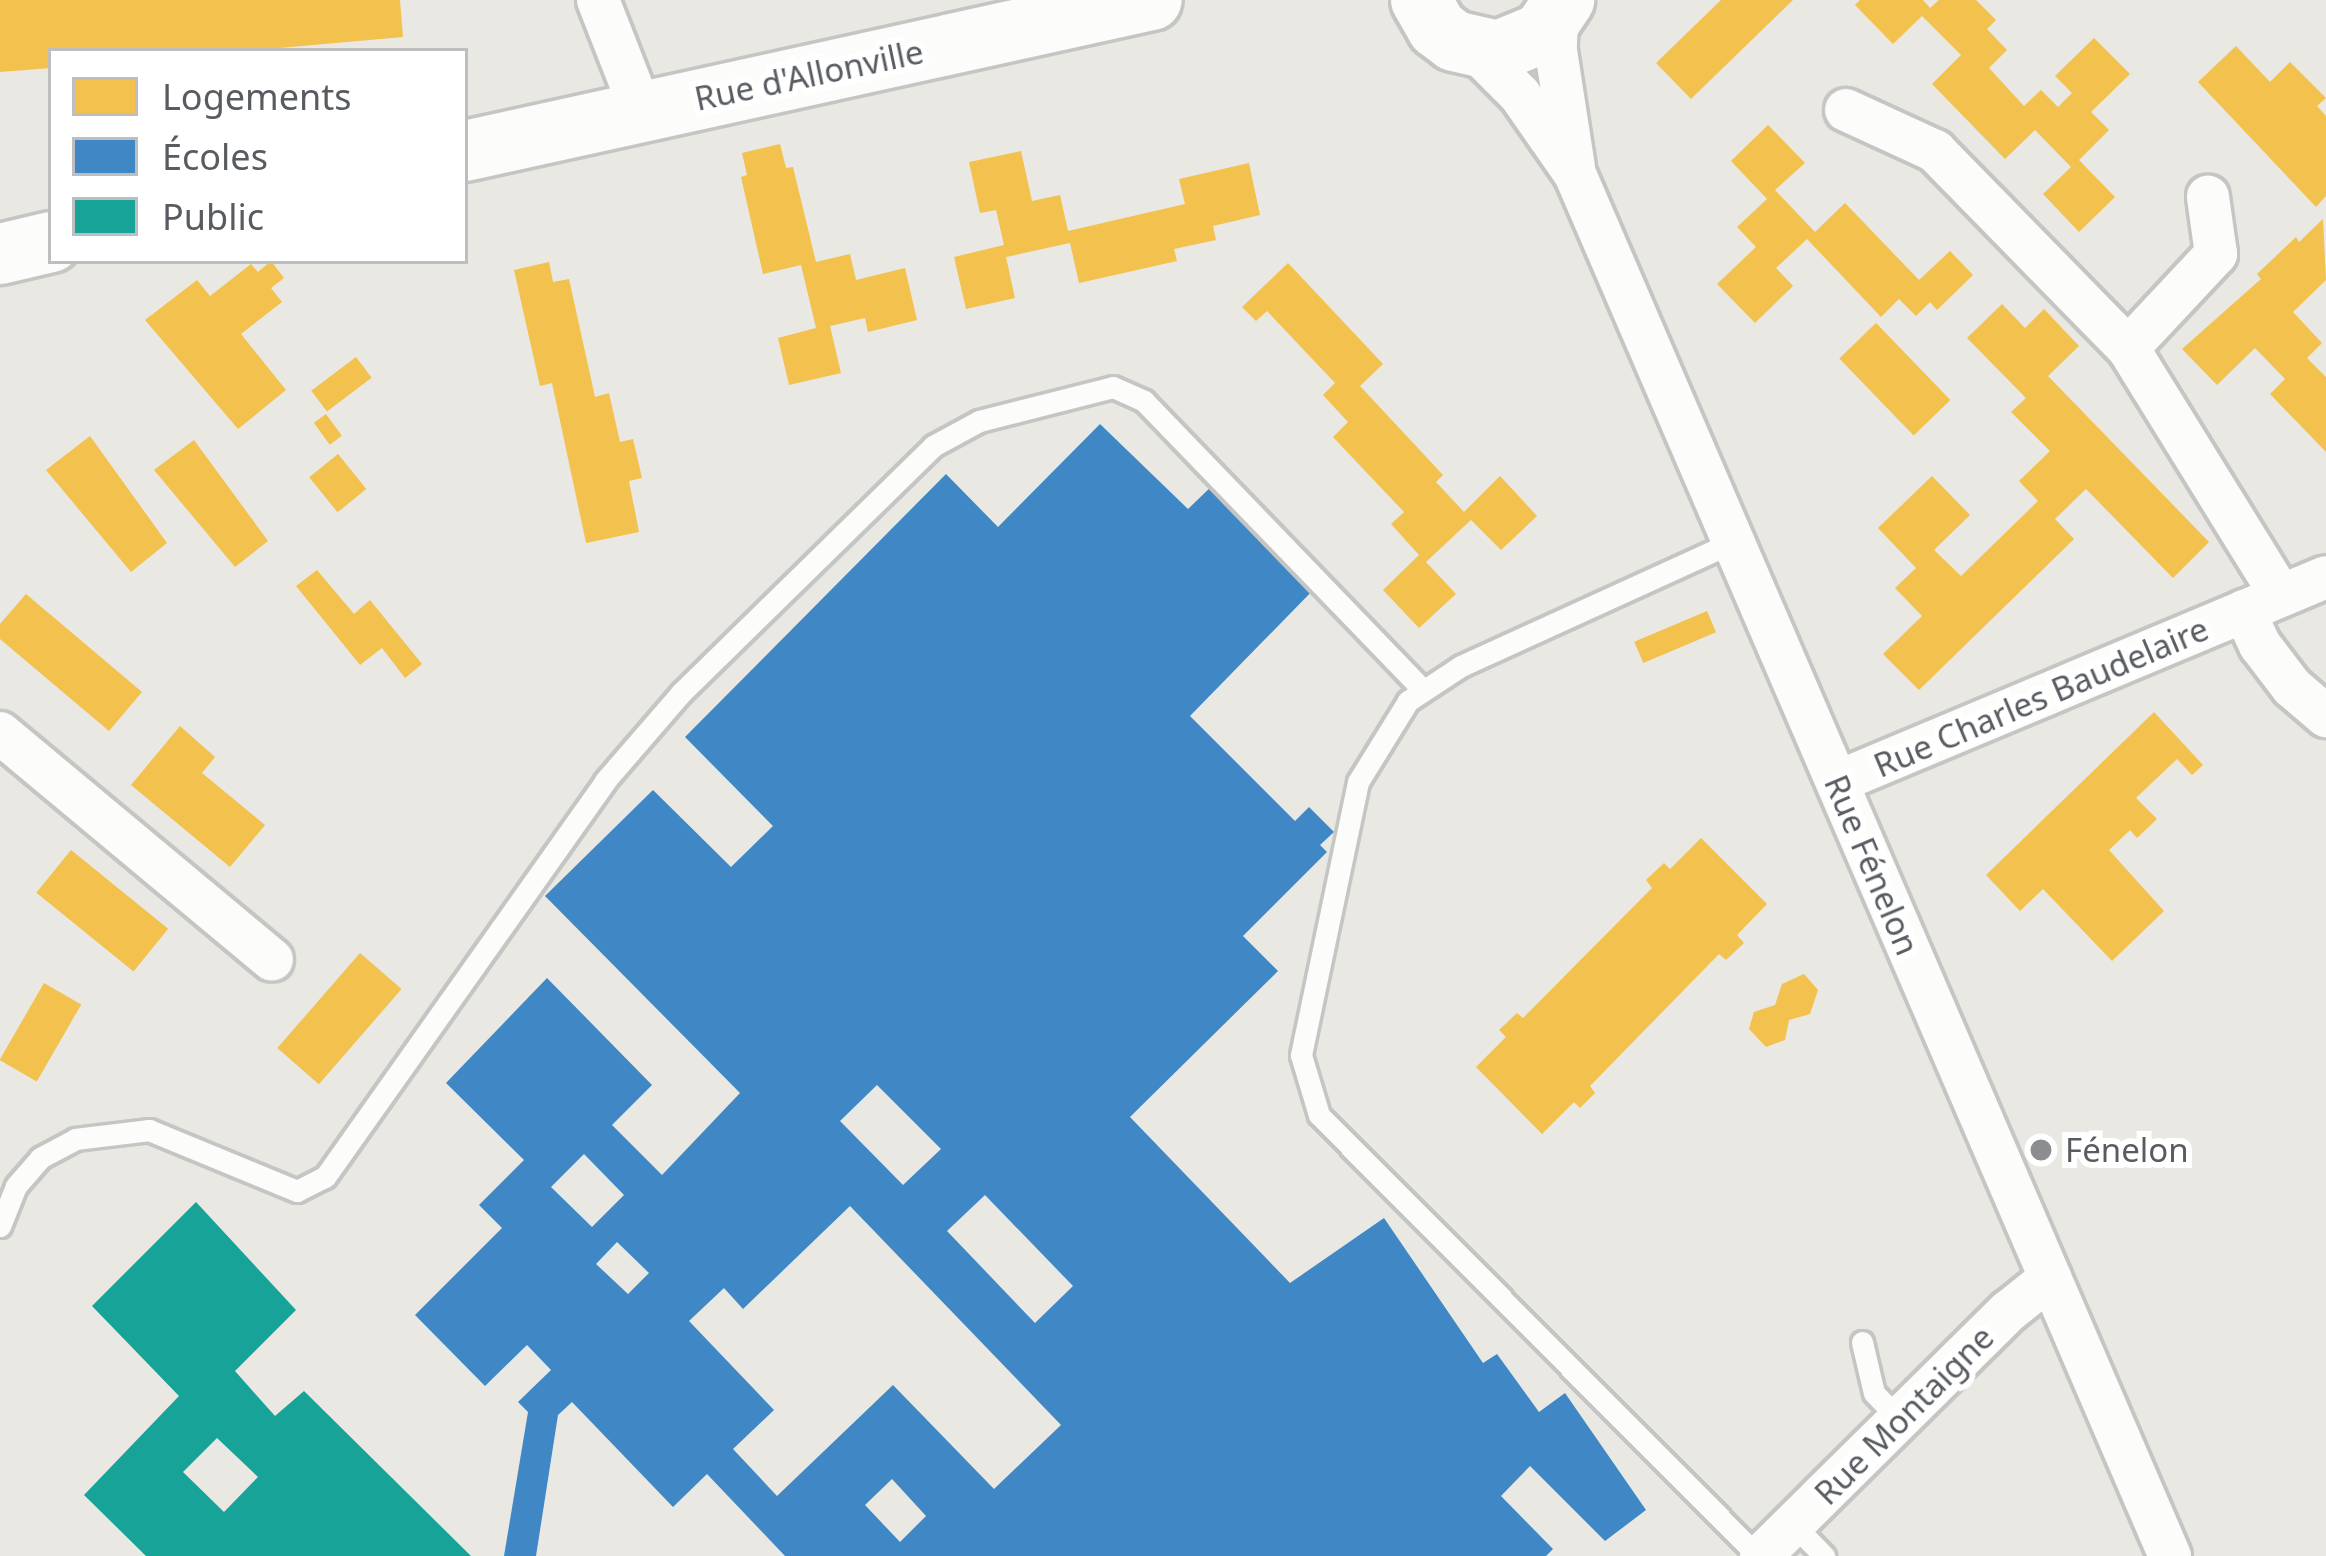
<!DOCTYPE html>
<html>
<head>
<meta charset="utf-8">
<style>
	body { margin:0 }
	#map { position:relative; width:2326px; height:1556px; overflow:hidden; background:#e9e8e2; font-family:"Noto Sans",sans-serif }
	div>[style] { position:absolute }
	.homes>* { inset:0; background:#f2c14e; transform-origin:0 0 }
	.schools>* { inset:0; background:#3f88c5 }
	.public>* { inset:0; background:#17a398 }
	.roads { filter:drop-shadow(3px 0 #c5c6c4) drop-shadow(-3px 0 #c5c6c4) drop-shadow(0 3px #c5c6c4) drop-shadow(0 -3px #c5c6c4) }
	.service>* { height:21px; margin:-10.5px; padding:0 10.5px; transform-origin:10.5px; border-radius:10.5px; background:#fcfcfb }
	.minor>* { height:42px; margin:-21px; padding:0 21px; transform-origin:21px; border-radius:21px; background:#fcfcfb }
	.secondary>* { height:60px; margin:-30px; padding:0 30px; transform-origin:30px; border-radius:30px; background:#fcfcfb }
	.dots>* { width:33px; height:33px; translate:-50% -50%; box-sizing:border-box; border:6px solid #fff; border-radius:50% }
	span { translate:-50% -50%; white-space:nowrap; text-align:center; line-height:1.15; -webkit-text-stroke:12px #fff; paint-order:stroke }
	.street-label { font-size:33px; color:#585c61 }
	.poi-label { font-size:33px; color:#585c61 }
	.left { translate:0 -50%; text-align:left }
	.legend { position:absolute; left:48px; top:48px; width:420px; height:216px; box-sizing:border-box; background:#fff; border:3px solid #bcbec0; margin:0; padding:15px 21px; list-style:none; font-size:36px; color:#585c61 }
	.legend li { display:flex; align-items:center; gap:24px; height:60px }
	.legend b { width:60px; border:3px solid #bcbec0 }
</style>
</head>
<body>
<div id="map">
	<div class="homes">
		<i style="clip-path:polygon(0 0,400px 0,403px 37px,247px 51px,51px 51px,51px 68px,0 72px)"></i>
		<i style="clip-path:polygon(1721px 0,1793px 0,1691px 99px,1656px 63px)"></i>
		<i style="clip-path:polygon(1860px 0,1923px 0,1930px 8px,1939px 0,1976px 0,1996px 20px,1987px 29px,2007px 50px,1989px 68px,2024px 106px,2041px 90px,2058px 107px,2072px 93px,2055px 76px,2094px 38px,2130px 74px,2091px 112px,2109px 130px,2079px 160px,2115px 197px,2079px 232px,2043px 194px,2071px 167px,2035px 130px,2005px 159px,1932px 84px,1961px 55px,1922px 16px,1893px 44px,1855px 5px)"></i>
		<i style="clip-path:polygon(2236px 46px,2270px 82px,2290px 62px,2326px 98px,2317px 106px,2326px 116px,2326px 196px,2316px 207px,2198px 82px)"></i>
		<i style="clip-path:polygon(1768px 125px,1805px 163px,1775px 190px,1815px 232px,1845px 203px,1919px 280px,1950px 251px,1973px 275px,1937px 310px,1930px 302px,1916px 316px,1899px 299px,1881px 317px,1807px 239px,1776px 268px,1793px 286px,1755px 323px,1717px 284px,1756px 247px,1737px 227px,1767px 199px,1731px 161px)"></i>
		<i style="clip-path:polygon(780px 144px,786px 168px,793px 167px,816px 262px,850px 254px,856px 280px,905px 268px,917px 320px,868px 332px,865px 318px,830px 326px,841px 373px,789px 385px,778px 338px,816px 328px,801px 265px,763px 274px,741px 177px,747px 175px,742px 153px)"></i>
		<i style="clip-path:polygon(1021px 151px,1032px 201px,1060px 195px,1068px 231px,1185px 204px,1179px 179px,1249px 163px,1260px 215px,1213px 226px,1216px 240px,1174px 249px,1177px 261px,1079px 283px,1070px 243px,1006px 257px,1015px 298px,966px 309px,954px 257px,1004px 245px,996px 210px,980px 213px,969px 162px)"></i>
		<i style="clip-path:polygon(2323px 219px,2326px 280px,2293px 312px,2322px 343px,2307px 358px,2326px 377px,2326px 452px,2270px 394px,2285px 379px,2255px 348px,2217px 385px,2182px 349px,2261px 279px,2257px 274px,2296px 237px,2299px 242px)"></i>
		<i style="clip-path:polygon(271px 261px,284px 278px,271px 288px,282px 302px,241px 334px,286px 390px,238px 429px,145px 320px,197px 280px,210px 296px,251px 264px,258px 272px)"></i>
		<i style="clip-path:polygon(549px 262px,553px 282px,569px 279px,595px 397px,609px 393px,620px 442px,633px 439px,642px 478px,629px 481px,639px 532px,586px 543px,552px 383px,540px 386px,514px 270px)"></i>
		<i style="clip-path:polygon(1288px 263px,1383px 364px,1360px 386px,1443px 475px,1436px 482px,1464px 512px,1500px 476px,1537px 516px,1501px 550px,1471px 520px,1458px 532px,1426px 562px,1456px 594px,1419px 628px,1383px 590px,1419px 555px,1391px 524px,1404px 512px,1333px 437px,1348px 422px,1323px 395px,1335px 383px,1267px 311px,1256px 321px,1242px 307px)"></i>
		<i style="clip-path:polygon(2002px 304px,2025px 328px,2044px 309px,2079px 346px,2048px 376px,2209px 542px,2173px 578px,2086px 489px,2055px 519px,2074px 539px,1919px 690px,1883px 654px,1922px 616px,1895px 588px,1916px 568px,1878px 528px,1932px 476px,1970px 515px,1934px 550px,1961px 576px,2038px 501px,2019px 481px,2050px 451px,2011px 412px,2026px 398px,1967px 338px)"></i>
		<i style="left:1876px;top:323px;width:107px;height:51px;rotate:46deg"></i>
		<i style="left:356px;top:357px;width:26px;height:56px;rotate:53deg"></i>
		<i style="left:326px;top:414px;width:27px;height:15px;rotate:54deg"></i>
		<i style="clip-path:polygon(90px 436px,167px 543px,131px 572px,46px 470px)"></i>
		<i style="clip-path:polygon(194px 440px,268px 541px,235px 567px,154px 470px)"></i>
		<i style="left:338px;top:454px;width:45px;height:37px;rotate:51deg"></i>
		<i style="clip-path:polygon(317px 570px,354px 614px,370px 600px,422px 664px,405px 678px,382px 648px,360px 665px,296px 586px)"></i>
		<i style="clip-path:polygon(26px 594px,142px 692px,109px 731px,0 639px,0 624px)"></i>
		<i style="left:1707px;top:611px;width:23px;height:79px;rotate:67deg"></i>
		<i style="clip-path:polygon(2154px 712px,2203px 765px,2192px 775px,2177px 759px,2136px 798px,2157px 819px,2137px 838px,2130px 830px,2109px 850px,2164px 911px,2112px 961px,2043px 889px,2020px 911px,1986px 875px)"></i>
		<i style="clip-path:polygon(180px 726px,215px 757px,202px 773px,265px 825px,230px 867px,131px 785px)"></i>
		<i style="clip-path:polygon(1701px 838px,1767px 904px,1737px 935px,1744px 943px,1726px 960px,1719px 954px,1590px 1086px,1595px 1093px,1580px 1108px,1574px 1102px,1542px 1134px,1476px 1067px,1506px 1037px,1499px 1030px,1517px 1013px,1523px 1018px,1652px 888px,1646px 880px,1664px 863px,1670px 869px)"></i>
		<i style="left:71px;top:850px;width:125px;height:55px;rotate:39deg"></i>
		<i style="left:360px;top:953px;width:55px;height:126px;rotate:41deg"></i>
		<i style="clip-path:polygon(1804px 974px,1818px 990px,1810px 1014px,1789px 1020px,1785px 1040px,1766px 1047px,1749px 1029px,1754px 1012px,1775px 1005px,1782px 984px)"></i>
		<i style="left:44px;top:983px;width:43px;height:89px;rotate:30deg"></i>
	</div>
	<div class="schools">
		<i style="clip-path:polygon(evenodd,1100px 424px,1188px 509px,1215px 483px,1318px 585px,1190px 716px,1295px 821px,1309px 807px,1334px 832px,1320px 845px,1327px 852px,1243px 936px,1278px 971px,1130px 1117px,1290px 1283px,1384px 1218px,1483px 1363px,1497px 1354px,1539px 1412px,1565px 1393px,1646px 1510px,1605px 1541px,1530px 1466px,1501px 1496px,1553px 1549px,1546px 1556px,785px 1556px,707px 1474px,673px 1507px,572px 1402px,558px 1415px,536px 1556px,504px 1556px,528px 1412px,518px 1402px,551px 1370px,527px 1345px,485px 1386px,415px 1315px,502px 1228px,479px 1205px,524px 1160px,446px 1083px,547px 978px,652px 1085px,612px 1125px,662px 1175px,740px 1093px,545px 896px,653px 790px,731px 867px,773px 826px,685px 737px,946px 474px,998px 527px,1100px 424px,877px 1085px,941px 1149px,903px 1185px,840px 1121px,877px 1085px,1100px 424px,584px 1154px,624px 1195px,592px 1227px,551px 1187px,584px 1154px,1100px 424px,985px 1195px,1073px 1286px,1035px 1323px,947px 1231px,985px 1195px,1100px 424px,850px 1206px,1061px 1425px,994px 1489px,893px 1385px,777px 1496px,733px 1449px,774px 1410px,689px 1321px,724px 1288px,743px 1309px,850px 1206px,1100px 424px,617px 1242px,649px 1273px,628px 1294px,596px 1264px,617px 1242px,1100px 424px,892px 1479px,926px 1516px,900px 1542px,865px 1505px,892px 1479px)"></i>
	</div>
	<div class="public">
		<i style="clip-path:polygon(evenodd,196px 1202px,296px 1310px,235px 1371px,275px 1416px,304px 1391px,471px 1556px,146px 1556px,84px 1495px,179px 1396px,92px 1306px,196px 1202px,217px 1438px,258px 1477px,224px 1512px,183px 1472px,217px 1438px)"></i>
	</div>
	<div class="roads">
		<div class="service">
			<i style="left:1733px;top:542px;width:299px;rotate:155.5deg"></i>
			<i style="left:1461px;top:666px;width:64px;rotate:146.6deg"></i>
			<i style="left:1408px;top:701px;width:95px;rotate:121.7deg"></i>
			<i style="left:1358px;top:782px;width:279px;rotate:101.8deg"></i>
			<i style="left:1301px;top:1055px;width:63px;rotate:73.3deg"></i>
			<i style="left:1319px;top:1115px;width:622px;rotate:45.13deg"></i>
			<i style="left:0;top:1226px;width:43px;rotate:-68.2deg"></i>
			<i style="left:16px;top:1186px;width:37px;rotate:-49deg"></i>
			<i style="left:40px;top:1158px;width:40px;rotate:-28deg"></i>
			<i style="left:75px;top:1139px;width:75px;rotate:-6.9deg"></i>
			<i style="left:149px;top:1130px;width:160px;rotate:22.4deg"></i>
			<i style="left:297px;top:1191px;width:31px;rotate:-27deg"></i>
			<i style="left:325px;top:1177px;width:485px;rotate:-54.7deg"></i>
			<i style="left:605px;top:781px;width:116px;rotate:-49.2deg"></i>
			<i style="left:681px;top:693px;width:353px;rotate:-44.4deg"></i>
			<i style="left:933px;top:446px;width:52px;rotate:-28.5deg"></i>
			<i style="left:979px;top:421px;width:138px;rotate:-14.2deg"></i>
			<i style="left:1113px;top:387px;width:34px;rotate:24deg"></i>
			<i style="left:1144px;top:401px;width:402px;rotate:46deg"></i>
			<i style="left:1862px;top:1342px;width:52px;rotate:76.8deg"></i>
			<i style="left:1874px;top:1393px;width:35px;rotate:46deg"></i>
			<i style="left:1793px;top:1524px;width:45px;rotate:45.9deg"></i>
		</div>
		<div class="minor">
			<i style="left:598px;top:0;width:121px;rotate:68.7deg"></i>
			<i style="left:1557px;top:15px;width:36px;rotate:92deg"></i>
			<i style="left:1556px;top:51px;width:117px;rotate:81.2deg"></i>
			<i style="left:1474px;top:49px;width:65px;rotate:45deg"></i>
			<i style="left:1520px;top:95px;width:96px;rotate:55.2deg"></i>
			<i style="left:1575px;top:174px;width:1505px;rotate:66.71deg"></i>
			<i style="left:1846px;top:110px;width:98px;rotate:24.7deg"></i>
			<i style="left:1935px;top:151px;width:276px;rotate:45.6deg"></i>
			<i style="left:2128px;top:348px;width:291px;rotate:58.3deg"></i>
			<i style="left:2128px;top:348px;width:129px;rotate:-46.9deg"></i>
			<i style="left:2216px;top:254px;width:58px;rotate:-98deg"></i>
			<i style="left:2244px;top:611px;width:38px;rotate:65deg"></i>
			<i style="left:2260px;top:645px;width:53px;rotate:52.7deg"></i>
			<i style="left:2292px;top:687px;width:45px;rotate:40.5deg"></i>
			<i style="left:0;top:733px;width:354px;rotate:39.8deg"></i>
			<i style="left:1837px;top:782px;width:530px;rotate:-22.74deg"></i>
			<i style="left:1761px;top:1556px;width:349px;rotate:-44.7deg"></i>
			<i style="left:2009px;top:1311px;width:53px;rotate:-38.8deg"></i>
		</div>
		<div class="secondary">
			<i style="left:1421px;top:0;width:32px;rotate:60deg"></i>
			<i style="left:1437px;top:28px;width:21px;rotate:37deg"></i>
			<i style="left:1454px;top:41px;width:45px;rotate:12.8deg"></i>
			<i style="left:1498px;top:51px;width:48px;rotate:-22.2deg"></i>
			<i style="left:1542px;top:33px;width:40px;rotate:-56deg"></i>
			<i style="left:465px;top:151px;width:703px;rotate:-12.4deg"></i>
			<i style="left:0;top:254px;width:52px;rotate:-13.2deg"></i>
		</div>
	</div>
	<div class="dots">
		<i style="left:2041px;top:1150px;background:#8b8d8e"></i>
	</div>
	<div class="street-label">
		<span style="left:809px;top:75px;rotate:-12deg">Rue d'Allonville</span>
		<span style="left:2041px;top:697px;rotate:-23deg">Rue Charles Baudelaire</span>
		<span style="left:1872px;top:865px;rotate:67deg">Rue Fénelon</span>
		<span style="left:1904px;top:1415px;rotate:-45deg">Rue Montaigne</span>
	</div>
	<div class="poi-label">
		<span class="left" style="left:2065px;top:1150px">Fénelon</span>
	</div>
	<ul class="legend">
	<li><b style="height:33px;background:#f2c14e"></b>Logements</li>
	<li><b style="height:33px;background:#3f88c5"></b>Écoles</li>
	<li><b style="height:33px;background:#17a398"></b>Public</li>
	</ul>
</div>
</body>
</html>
